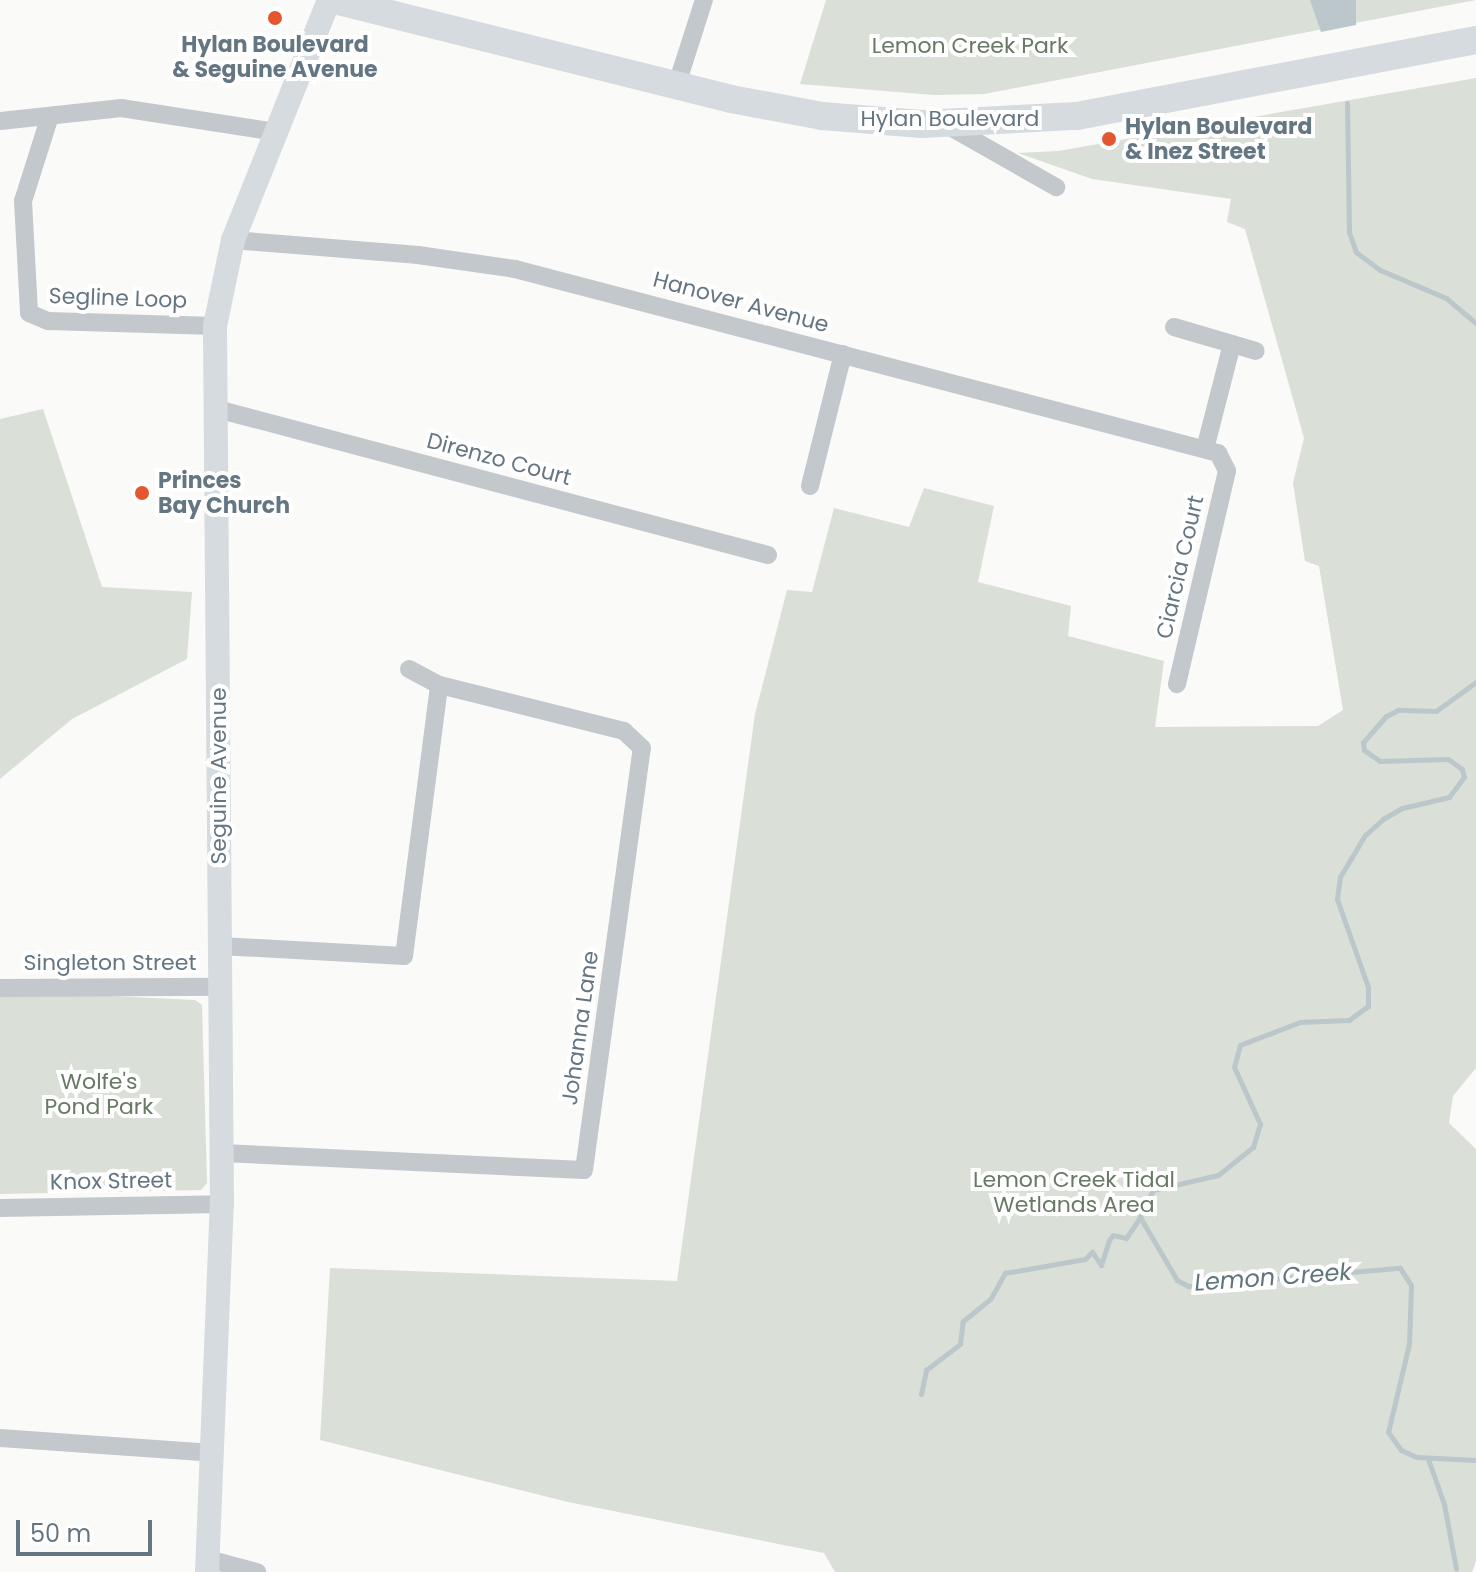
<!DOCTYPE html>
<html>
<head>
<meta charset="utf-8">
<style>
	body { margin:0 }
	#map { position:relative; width:1476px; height:1572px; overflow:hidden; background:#fafaf8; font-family:Poppins,sans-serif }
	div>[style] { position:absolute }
	.green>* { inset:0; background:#dadfd7 }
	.water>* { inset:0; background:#bbc7cb }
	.stream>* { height:5px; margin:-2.5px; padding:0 2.5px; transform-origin:2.5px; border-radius:2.5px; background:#bbc7cb }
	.street>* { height:18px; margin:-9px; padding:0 9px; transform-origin:9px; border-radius:9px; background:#c3c8cc }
	.secondary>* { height:24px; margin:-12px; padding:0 12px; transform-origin:12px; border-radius:12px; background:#d6dbdf }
	.primary>* { height:28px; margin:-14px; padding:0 14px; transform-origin:14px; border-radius:14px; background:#d6dbdf }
	.dots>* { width:22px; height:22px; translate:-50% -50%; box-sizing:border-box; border:4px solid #fff; border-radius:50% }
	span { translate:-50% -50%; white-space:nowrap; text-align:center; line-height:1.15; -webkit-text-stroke:8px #fff; paint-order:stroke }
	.poi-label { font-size:22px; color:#657683; font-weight:700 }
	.left { translate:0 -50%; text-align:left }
	.park-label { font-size:22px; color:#687a64 }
	.street-label { font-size:22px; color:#657683 }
	.water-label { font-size:24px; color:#60757c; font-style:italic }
	.scale { position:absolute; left:16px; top:1520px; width:136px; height:36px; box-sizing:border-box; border:4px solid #657683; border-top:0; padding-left:10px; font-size:24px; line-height:28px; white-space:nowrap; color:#657683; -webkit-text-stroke:6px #fff; paint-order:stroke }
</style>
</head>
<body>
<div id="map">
	<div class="green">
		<i style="clip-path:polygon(826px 0,1476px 0,984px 94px,934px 95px,800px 84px)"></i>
		<i style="clip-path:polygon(1476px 78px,1476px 1068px,1453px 1096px,1449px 1123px,1476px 1149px,1476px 1561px,1472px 1572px,835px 1572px,824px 1553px,568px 1502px,320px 1440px,330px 1268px,677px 1281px,755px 714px,787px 590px,812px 592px,834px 508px,909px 527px,924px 488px,994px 506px,978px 582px,1071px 606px,1068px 636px,1164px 661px,1155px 727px,1318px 726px,1343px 710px,1319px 566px,1305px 561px,1293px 483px,1304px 438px,1245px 229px,1227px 222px,1231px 199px,1092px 179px,1018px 153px,1058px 151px)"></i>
		<i style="clip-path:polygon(43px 409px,102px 587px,192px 592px,187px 659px,72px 719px,0 779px,0 419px)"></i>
		<i style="clip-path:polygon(0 991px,195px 1000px,202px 1005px,207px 1183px,201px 1190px,0 1194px)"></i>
	</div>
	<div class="water">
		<i style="clip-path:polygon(1310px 0,1356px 0,1356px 25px,1321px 32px)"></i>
	</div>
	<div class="stream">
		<i style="left:1347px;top:103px;width:129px;rotate:89.1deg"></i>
		<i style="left:1349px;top:232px;width:21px;rotate:71deg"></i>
		<i style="left:1356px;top:252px;width:30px;rotate:37deg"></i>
		<i style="left:1380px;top:270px;width:72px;rotate:23deg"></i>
		<i style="left:1446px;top:298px;width:39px;rotate:40deg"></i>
		<i style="left:1476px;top:682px;width:49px;rotate:144.1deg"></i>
		<i style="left:1436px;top:711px;width:38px;rotate:-178deg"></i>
		<i style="left:1398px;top:710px;width:13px;rotate:153deg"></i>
		<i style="left:1386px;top:716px;width:35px;rotate:131deg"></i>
		<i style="left:1363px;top:742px;width:8px;rotate:83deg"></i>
		<i style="left:1364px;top:750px;width:19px;rotate:35deg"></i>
		<i style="left:1380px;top:761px;width:68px;rotate:-1.7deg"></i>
		<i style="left:1448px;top:759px;width:17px;rotate:36deg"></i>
		<i style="left:1462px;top:769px;width:8px;rotate:76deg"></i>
		<i style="left:1464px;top:777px;width:25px;rotate:127deg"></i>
		<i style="left:1449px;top:797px;width:48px;rotate:166.8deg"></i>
		<i style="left:1402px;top:808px;width:22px;rotate:150deg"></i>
		<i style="left:1383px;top:819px;width:24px;rotate:138deg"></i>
		<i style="left:1365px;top:835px;width:49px;rotate:120.8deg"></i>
		<i style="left:1340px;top:877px;width:22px;rotate:98deg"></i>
		<i style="left:1337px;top:899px;width:93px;rotate:70.6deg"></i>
		<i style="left:1368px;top:987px;width:19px;rotate:90deg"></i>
		<i style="left:1368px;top:1006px;width:24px;rotate:144deg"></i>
		<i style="left:1349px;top:1020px;width:49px;rotate:177.7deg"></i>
		<i style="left:1300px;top:1022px;width:64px;rotate:159deg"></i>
		<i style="left:1240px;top:1045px;width:23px;rotate:105deg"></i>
		<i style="left:1234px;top:1067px;width:63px;rotate:65.5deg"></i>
		<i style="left:1260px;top:1124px;width:24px;rotate:107deg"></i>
		<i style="left:1253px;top:1147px;width:45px;rotate:141.3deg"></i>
		<i style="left:1218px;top:1175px;width:67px;rotate:167deg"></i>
		<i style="left:1153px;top:1190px;width:30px;rotate:116deg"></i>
		<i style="left:1140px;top:1217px;width:73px;rotate:59.6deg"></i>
		<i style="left:1177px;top:1280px;width:13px;rotate:29deg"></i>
		<i style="left:1188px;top:1286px;width:213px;rotate:-4.9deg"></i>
		<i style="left:1400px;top:1268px;width:20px;rotate:57deg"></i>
		<i style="left:1411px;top:1285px;width:59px;rotate:91.9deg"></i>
		<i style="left:1409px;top:1344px;width:90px;rotate:103.4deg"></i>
		<i style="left:1388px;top:1432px;width:22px;rotate:54deg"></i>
		<i style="left:1401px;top:1450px;width:17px;rotate:24deg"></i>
		<i style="left:1417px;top:1457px;width:59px;rotate:2.9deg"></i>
		<i style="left:921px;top:1394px;width:25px;rotate:-78deg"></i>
		<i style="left:926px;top:1370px;width:43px;rotate:-37.4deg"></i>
		<i style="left:960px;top:1344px;width:23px;rotate:-83deg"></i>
		<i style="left:963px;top:1321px;width:36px;rotate:-39deg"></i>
		<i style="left:991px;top:1298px;width:29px;rotate:-61deg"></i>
		<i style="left:1005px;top:1273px;width:81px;rotate:-9.9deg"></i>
		<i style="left:1085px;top:1259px;width:10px;rotate:-45deg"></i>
		<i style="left:1092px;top:1252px;width:16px;rotate:55deg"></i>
		<i style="left:1101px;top:1265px;width:26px;rotate:-72deg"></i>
		<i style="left:1109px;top:1240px;width:6px;rotate:-51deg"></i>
		<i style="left:1113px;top:1235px;width:13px;rotate:13deg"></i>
		<i style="left:1126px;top:1238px;width:25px;rotate:-56deg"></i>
		<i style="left:1428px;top:1459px;width:48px;rotate:70.4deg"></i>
		<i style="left:1444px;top:1504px;width:66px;rotate:79.5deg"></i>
	</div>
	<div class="street">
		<i style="left:676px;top:87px;width:91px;rotate:-72.2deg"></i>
		<i style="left:49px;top:119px;width:86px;rotate:107.6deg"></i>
		<i style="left:23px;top:201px;width:112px;rotate:86.9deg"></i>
		<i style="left:29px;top:313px;width:21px;rotate:23deg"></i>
		<i style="left:48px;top:321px;width:167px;rotate:1.7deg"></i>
		<i style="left:0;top:121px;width:122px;rotate:-6.1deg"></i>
		<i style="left:121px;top:108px;width:157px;rotate:8.8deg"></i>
		<i style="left:945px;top:124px;width:128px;rotate:29.6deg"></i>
		<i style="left:233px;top:240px;width:186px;rotate:4.6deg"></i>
		<i style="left:418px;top:255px;width:98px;rotate:8.2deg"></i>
		<i style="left:515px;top:269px;width:727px;rotate:14.67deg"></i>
		<i style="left:1218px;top:453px;width:20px;rotate:63deg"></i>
		<i style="left:1227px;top:471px;width:219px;rotate:103.2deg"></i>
		<i style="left:1174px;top:327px;width:85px;rotate:16.3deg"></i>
		<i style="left:217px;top:409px;width:570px;rotate:14.84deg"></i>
		<i style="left:1205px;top:449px;width:108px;rotate:-75.6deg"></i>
		<i style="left:810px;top:486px;width:136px;rotate:-76deg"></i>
		<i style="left:220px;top:946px;width:184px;rotate:3.1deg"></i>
		<i style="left:404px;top:956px;width:273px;rotate:-82.6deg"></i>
		<i style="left:0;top:988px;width:220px;rotate:-0.3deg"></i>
		<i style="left:222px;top:1153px;width:362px;rotate:2.7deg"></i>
		<i style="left:584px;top:1170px;width:426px;rotate:-82.2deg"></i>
		<i style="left:642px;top:748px;width:25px;rotate:-137deg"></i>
		<i style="left:624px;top:731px;width:191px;rotate:-166deg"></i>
		<i style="left:439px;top:685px;width:34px;rotate:-152deg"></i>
		<i style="left:0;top:1208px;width:222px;rotate:-1deg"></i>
		<i style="left:0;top:1438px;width:213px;rotate:4deg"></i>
		<i style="left:208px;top:1559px;width:51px;rotate:14.9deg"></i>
	</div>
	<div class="secondary">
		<i style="left:207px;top:1572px;width:368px;rotate:-87.7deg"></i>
		<i style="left:222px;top:1204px;width:878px;rotate:-90.46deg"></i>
		<i style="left:215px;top:326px;width:88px;rotate:-78.2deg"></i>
		<i style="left:233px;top:240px;width:258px;rotate:-68.2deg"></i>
	</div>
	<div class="primary">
		<i style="left:334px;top:0;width:409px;rotate:14deg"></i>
		<i style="left:731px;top:99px;width:93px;rotate:10.6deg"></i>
		<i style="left:822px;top:116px;width:100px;rotate:4.6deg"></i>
		<i style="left:922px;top:124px;width:155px;rotate:-3deg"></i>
		<i style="left:1077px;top:116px;width:406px;rotate:-10.8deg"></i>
	</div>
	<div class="dots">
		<i style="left:275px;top:18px;background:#e4572e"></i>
		<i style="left:1109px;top:139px;background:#e4572e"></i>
		<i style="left:142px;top:493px;background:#e4572e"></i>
	</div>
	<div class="poi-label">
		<span style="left:275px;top:57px">Hylan Boulevard<br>&amp; Seguine Avenue</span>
		<span class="left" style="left:1125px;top:139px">Hylan Boulevard<br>&amp; Inez Street</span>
		<span class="left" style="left:158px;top:493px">Princes<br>Bay Church</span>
	</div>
	<div class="park-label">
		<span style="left:970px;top:46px">Lemon Creek Park</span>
		<span style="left:99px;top:1094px">Wolfe's<br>Pond Park</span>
		<span style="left:1074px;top:1192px">Lemon Creek Tidal<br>Wetlands Area</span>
	</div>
	<div class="street-label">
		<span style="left:950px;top:119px">Hylan Boulevard</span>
		<span style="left:118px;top:298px;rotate:2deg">Segline Loop</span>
		<span style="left:741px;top:302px;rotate:15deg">Hanover Avenue</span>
		<span style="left:499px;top:459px;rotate:15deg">Direnzo Court</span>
		<span style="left:1180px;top:567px;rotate:-77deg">Ciarcia Court</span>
		<span style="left:219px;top:776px;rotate:-90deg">Seguine Avenue</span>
		<span style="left:110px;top:963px">Singleton Street</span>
		<span style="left:580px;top:1028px;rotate:-82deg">Johanna Lane</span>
		<span style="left:111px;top:1181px;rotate:-1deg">Knox Street</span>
	</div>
	<div class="water-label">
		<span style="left:1273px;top:1277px;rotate:-4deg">Lemon Creek</span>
	</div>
	<div class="scale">50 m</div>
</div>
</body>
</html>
